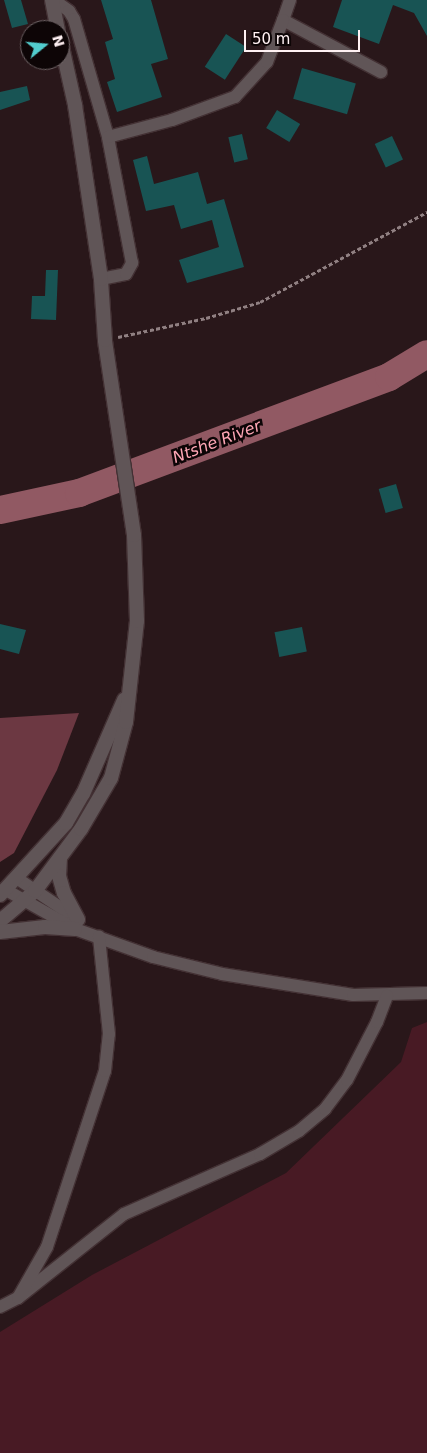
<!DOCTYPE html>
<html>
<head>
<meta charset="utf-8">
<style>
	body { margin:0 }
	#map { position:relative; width:427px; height:1453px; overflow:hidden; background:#29171a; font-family:"DejaVu Sans",sans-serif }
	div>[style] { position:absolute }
	.green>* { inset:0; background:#481a24 }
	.forest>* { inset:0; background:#6c3842 }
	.river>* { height:28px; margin:-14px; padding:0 14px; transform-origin:14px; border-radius:14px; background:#915963 }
	.building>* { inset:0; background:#185454; transform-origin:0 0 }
	.path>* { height:2.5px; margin-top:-1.25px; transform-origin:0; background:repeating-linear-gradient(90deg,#908082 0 4px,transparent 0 6.5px) }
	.roads { filter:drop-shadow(1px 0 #433134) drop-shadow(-1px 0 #433134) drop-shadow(0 1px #433134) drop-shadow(0 -1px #433134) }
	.minor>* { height:12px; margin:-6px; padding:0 6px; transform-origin:6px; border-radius:6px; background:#605557 }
	.tertiary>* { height:14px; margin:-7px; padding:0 7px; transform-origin:7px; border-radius:7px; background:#605557 }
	span { translate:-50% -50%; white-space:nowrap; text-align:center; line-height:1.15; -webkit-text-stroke:5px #0d0506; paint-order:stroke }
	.water-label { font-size:16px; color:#fea6b5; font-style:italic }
	.north { position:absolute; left:20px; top:20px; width:50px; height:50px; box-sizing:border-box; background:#0d0506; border:1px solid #6e6365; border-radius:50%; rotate:73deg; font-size:14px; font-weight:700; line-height:20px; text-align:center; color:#fff1f3 }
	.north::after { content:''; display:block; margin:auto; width:18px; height:22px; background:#52cdce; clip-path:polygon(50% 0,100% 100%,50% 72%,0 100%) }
	.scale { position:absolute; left:244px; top:30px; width:116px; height:22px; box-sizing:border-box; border:2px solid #fff1f3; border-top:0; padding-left:6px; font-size:15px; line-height:18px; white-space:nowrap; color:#fff1f3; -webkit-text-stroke:4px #0d0506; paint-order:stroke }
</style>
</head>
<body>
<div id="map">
	<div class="green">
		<i style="clip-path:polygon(427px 1022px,427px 1453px,0 1453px,0 1332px,92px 1275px,286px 1173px,401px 1062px,412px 1028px)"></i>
	</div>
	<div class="forest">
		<i style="clip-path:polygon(79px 713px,57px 770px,14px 853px,0 862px,0 718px)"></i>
	</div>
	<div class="river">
		<i style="left:0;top:510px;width:81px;rotate:-12.1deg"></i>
		<i style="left:79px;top:493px;width:331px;rotate:-20.5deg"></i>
		<i style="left:389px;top:377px;width:44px;rotate:-31.2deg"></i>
	</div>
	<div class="building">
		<i style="clip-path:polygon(4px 0,21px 0,28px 24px,12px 28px)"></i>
		<i style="clip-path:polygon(101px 0,151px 0,168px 59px,151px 64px,162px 97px,117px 112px,107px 82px,115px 79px,105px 42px,113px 39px)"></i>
		<i style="clip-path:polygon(342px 0,427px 0,427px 36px,414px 13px,393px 5px,379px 44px,333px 27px)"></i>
		<i style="left:226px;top:34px;width:24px;height:39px;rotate:33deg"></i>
		<i style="left:302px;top:68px;width:56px;height:32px;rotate:16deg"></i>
		<i style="clip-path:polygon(27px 86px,30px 100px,0 110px,0 92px)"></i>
		<i style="left:277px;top:110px;width:27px;height:21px;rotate:31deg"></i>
		<i style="left:242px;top:134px;width:26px;height:14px;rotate:77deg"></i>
		<i style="left:392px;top:136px;width:26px;height:19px;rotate:65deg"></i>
		<i style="clip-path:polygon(147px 156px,154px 184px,198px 172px,207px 204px,224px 199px,244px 267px,187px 283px,179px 260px,219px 247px,212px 220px,181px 229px,174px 205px,146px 211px,133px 160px)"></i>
		<i style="clip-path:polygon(46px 270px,58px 270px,56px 320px,31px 319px,32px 296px,45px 296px)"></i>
		<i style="left:396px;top:484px;width:25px;height:18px;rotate:74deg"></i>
		<i style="clip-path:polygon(0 624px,26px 630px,19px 654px,0 649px)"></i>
		<i style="left:302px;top:627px;width:25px;height:28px;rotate:79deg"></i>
	</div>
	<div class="path">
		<i style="left:118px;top:337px;width:90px;rotate:-12.2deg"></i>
		<i style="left:206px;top:318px;width:56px;rotate:-16.5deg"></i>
		<i style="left:260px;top:302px;width:190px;rotate:-28.3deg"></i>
	</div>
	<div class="roads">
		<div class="minor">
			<i style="left:54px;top:0;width:19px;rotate:36deg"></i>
			<i style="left:69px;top:11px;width:9px;rotate:58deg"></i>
			<i style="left:74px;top:19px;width:123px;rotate:73.9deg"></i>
			<i style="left:290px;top:0;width:21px;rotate:109deg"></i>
			<i style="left:283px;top:20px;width:111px;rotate:28deg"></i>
			<i style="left:101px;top:279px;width:25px;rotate:-11deg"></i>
			<i style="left:126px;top:274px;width:13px;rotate:-61deg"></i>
			<i style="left:132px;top:263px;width:128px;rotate:-100.8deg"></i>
			<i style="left:108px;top:137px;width:66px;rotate:-14.9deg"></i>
			<i style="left:172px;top:120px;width:67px;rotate:-20.1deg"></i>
			<i style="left:235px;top:97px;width:47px;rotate:-47.6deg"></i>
			<i style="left:267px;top:62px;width:45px;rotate:-69.1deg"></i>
			<i style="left:18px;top:879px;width:73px;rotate:33.9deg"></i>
			<i style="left:6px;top:890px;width:79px;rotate:29.5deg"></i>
			<i style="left:75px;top:929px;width:83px;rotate:19.7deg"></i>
			<i style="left:153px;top:957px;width:71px;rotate:13.8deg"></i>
			<i style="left:222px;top:974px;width:133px;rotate:9.1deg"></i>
			<i style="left:353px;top:995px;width:74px;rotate:-1.5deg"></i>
			<i style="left:18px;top:1298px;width:135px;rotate:-38.4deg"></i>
			<i style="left:124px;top:1214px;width:149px;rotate:-23.8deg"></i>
			<i style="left:260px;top:1154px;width:45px;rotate:-30.5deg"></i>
			<i style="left:299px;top:1131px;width:34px;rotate:-40deg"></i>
			<i style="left:325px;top:1109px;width:36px;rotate:-53deg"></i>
			<i style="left:347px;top:1080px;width:65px;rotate:-62.7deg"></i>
			<i style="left:377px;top:1022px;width:28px;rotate:-69deg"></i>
			<i style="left:0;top:1307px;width:20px;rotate:-27deg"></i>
			<i style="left:18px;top:1298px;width:59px;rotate:-60.4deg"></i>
			<i style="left:47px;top:1247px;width:185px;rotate:-71.8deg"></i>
			<i style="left:105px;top:1071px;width:37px;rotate:-84deg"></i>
			<i style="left:109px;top:1034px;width:98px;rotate:-95.9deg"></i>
		</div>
		<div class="tertiary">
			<i style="left:52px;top:0;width:31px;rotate:79deg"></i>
			<i style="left:60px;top:858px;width:18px;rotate:93deg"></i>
			<i style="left:59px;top:876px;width:18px;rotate:74deg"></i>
			<i style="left:64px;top:893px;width:30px;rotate:62deg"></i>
			<i style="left:0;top:895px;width:98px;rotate:-47.5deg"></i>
			<i style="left:66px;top:823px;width:34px;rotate:-60deg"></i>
			<i style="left:83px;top:794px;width:103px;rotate:-66.4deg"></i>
			<i style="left:0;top:921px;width:46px;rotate:-40.6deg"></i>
			<i style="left:35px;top:891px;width:77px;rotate:-53.4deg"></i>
			<i style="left:81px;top:829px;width:59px;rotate:-59.5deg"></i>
			<i style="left:111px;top:778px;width:58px;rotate:-75deg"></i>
			<i style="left:126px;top:722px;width:102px;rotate:-83.8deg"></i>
			<i style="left:137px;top:621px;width:86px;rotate:-92deg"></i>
			<i style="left:134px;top:535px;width:197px;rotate:-98.5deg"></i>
			<i style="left:105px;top:340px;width:61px;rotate:-93.8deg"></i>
			<i style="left:101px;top:279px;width:176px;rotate:-98.5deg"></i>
			<i style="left:75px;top:105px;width:69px;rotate:-102.6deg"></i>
			<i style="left:0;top:932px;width:45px;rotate:-6.3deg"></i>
			<i style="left:45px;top:927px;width:30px;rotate:4deg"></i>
		</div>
	</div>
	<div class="water-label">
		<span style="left:217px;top:442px;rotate:-21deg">Ntshe River</span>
	</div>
	<div class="north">N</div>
	<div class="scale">50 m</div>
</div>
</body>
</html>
